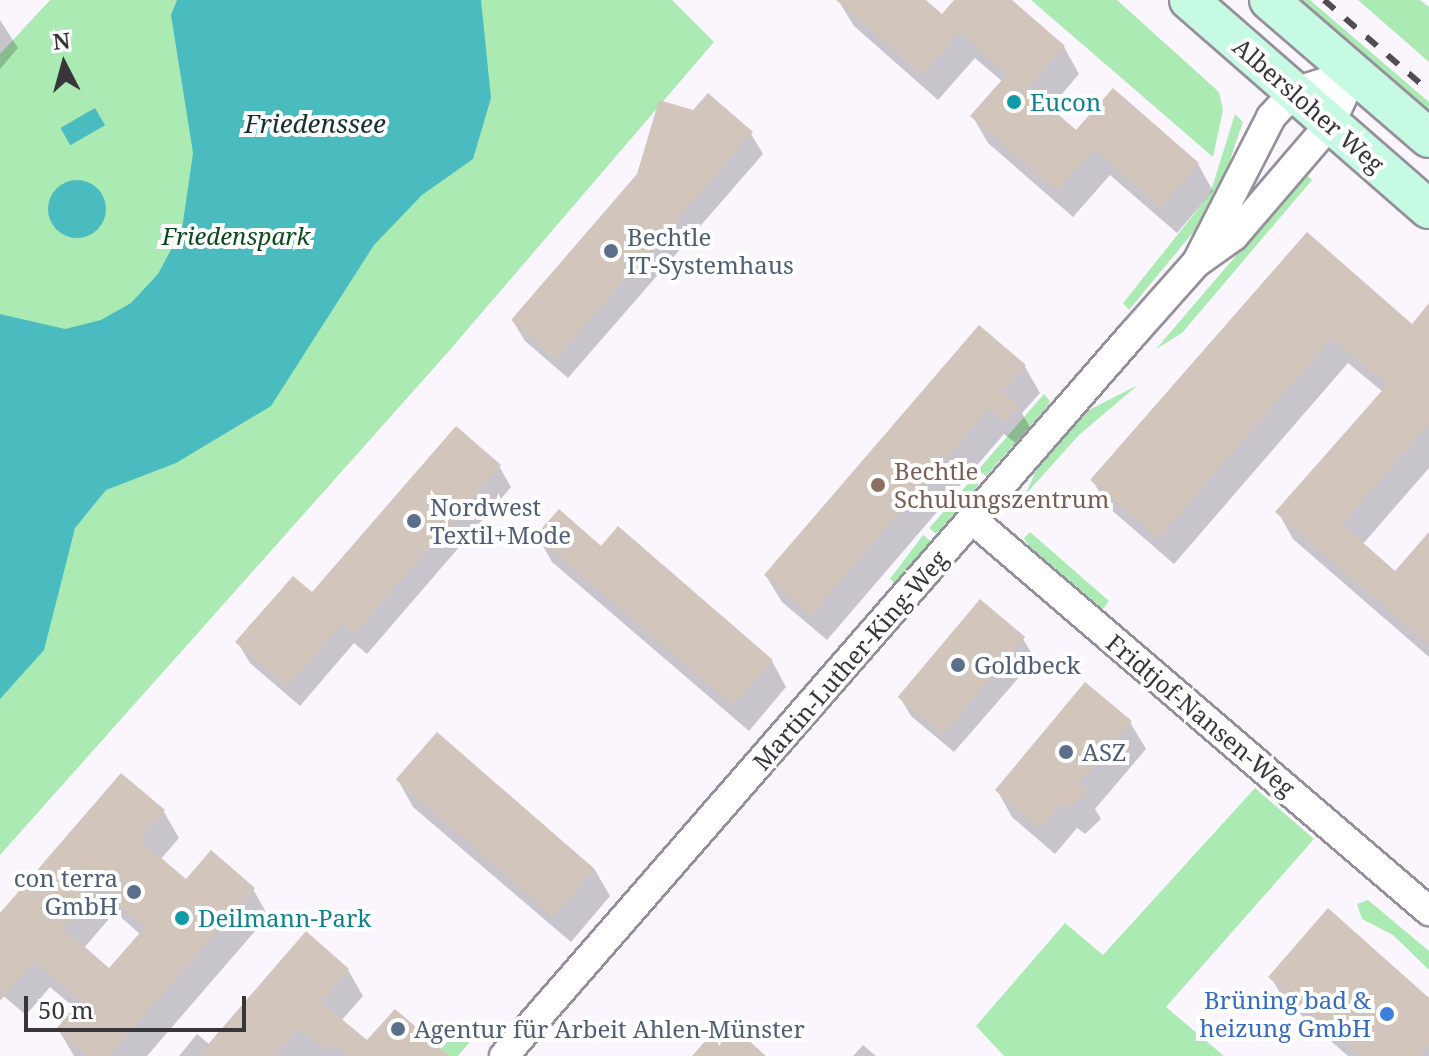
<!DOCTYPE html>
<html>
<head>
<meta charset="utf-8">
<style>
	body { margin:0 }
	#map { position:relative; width:1429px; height:1056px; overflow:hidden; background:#fbf6fe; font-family:"Noto Serif",serif }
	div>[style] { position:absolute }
	.green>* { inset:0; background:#abeab3; transform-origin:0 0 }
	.water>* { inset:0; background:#4abcc0; transform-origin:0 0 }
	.round { border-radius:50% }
	.shadow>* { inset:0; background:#0003 }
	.building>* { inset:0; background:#d2c5bb; transform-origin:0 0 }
	.roads { filter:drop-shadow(2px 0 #968f9c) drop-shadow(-2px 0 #968f9c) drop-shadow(0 2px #968f9c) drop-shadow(0 -2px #968f9c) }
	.minor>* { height:28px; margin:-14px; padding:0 14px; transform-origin:14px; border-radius:14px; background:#fff }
	.secondary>* { height:38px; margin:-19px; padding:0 19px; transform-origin:19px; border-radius:19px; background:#c6fae2 }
	.rail>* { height:6px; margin-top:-3px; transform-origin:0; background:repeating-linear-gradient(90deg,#504d53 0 14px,transparent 0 28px) }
	.dots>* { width:22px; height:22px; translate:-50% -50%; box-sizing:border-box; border:4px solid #fff; border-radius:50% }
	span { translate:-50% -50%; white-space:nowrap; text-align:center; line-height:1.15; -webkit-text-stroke:8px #fff; paint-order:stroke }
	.culture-label { font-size:24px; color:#0d838f }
	.left { translate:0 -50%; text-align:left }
	.street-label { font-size:24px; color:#38353b }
	.park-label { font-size:24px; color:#0c4a1e; font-style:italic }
	.service-label { font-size:24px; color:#4e5e75 }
	.right { translate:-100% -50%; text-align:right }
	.education-label { font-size:24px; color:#785e54 }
	.shop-label { font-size:24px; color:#366cbe }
	.water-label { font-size:26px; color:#162f30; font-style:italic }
	.north { position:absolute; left:24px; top:24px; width:80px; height:80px; -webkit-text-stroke:6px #fff; paint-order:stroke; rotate:354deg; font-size:22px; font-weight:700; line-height:32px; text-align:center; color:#38353b }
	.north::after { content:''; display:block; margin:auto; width:28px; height:36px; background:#38353b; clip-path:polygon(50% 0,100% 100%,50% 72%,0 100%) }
	.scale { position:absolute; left:24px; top:996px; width:222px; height:36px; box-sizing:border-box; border:4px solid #38353b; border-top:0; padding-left:10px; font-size:24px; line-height:28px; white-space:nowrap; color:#38353b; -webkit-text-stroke:6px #fff; paint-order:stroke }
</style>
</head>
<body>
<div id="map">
	<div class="green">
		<i style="clip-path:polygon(50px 0,672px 0,714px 42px,449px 351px,0 855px,0 54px)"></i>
		<i style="clip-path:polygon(1031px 0,1117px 0,1219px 92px,1223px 110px,1213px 157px)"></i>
		<i style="clip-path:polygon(1295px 0,1310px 0,1429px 102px,1429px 114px)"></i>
		<i style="clip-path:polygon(1358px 0,1420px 0,1429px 7px,1429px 62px)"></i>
		<i style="clip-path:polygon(1235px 114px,1243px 122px,1214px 207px,1129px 310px,1123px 303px,1210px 194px)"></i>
		<i style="clip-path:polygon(1306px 174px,1312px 180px,1182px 333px,1156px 349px)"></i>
		<i style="clip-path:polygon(1138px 385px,1079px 435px,1025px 495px,1041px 460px,1066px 429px,1087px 411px)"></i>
		<i style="clip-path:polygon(1044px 394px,1050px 401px,1046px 408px,986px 476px,978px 470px)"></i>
		<i style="left:972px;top:479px;width:9px;height:65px;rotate:41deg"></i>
		<i style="clip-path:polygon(1030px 532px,1109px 601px,1103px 609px,1029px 546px,1024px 538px)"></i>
		<i style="left:923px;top:535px;width:10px;height:55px;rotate:37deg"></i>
		<i style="clip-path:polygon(1255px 788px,1314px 839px,1166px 1007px,1224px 1056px,1004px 1056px,976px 1026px,1065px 923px,1103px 955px)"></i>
		<i style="clip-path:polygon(1368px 900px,1429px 951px,1429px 970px,1393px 935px,1362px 919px,1357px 904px)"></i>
		<i style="clip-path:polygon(460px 1027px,473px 1038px,458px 1056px,435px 1056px)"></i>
	</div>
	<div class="water">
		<i style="clip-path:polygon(177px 0,481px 0,491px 98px,473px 159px,422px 195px,374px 245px,271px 406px,176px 463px,106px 490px,75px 528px,44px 650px,0 699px,0 314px,65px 329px,101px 320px,131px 303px,158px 274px,182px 229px,193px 153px,171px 15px)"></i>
		<i style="left:95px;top:108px;width:20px;height:40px;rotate:60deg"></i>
		<i class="round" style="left:48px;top:180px;width:58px;height:58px"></i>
	</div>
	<div class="shadow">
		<i style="clip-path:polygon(838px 0,923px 0,942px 17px,956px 0,1009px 0,1064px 47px,1079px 74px,1049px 109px,1077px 133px,1113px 91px,1198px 164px,1213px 191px,1177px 233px,1110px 175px,1073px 217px,988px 143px,973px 117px,1003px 82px,975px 58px,938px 100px,854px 26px)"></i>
		<i style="clip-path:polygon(0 20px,18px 48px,0 69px)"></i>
		<i style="clip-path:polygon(751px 134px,763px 154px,568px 378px,525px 341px,513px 321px)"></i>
		<i style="clip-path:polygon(1307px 234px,1429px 341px,1429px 468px,1362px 545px,1395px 574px,1429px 535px,1429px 657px,1293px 539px,1278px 512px,1383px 392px,1348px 363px,1174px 564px,1108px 507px,1093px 481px)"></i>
		<i style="clip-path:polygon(980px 328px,1025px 367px,1040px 393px,1022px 413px,1033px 433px,1021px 447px,1004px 434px,827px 640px,782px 602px,766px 576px)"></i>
		<i style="clip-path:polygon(499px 466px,511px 487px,367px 654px,354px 643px,300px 706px,250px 663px,238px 643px)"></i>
		<i style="clip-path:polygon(538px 537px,602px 549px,772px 661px,786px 687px,749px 731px,552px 562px)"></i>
		<i style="clip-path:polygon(1023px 639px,1035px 659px,954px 752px,911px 716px,899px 696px)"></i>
		<i style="clip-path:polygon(1130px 722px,1146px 749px,1095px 809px,1101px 819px,1085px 834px,1077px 828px,1055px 854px,1012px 817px,997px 790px)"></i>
		<i style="clip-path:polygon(438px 735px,595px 870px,610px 896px,571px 942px,413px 807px,398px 780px)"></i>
		<i style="clip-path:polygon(evenodd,122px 775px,164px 812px,179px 838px,160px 860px,186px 882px,253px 889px,268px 916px,147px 1056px,74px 1056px,58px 1029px,76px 1009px,50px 987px,26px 1015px,0 993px,0 916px,122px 775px,115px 912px,140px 934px,109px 971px,83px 949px,115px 912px)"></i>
		<i style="clip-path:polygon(1328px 910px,1429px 1003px,1429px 1056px,1348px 1056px,1284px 1000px,1271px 977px)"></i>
		<i style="clip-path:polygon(348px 970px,363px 996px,341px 1021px,368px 1043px,442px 1056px,179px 1056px,197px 1034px,210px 1045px)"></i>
		<i style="clip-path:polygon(863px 1045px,876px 1056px,853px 1056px)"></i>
	</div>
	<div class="building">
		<i style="clip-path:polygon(836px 0,926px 0,942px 14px,954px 0,1012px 0,1065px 46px,1028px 88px,1076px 130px,1113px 88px,1199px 163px,1161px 208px,1094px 149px,1057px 192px,970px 116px,1007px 74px,959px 32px,922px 75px)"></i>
		<i style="clip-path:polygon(708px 93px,753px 132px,556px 359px,511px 320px,637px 174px,659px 100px,693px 110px)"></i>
		<i style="clip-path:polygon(1307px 232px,1412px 324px,1429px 303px,1429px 424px,1342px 524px,1395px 571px,1429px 532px,1429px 646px,1275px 512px,1387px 385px,1332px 338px,1158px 539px,1090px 480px)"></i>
		<i style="clip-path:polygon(979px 325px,1026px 365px,1003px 392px,1020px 405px,1005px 422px,989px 409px,811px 615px,764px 575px)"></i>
		<i style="clip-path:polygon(456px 426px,501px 465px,355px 634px,342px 624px,287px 687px,235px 642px,293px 576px,312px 592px)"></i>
		<i style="clip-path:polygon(559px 509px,601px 546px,618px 526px,773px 660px,733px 706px,535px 536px)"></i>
		<i style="left:980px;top:599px;width:59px;height:128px;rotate:40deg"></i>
		<i style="clip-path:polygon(1085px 682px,1132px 721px,1080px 783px,1088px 792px,1069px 808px,1061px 803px,1039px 829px,995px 790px)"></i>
		<i style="left:437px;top:732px;width:209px;height:63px;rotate:41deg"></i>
		<i style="clip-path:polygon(evenodd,121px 773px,165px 810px,140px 840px,186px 879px,211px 850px,255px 888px,109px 1056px,87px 1056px,56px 1029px,80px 1001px,34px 962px,0 1001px,0 913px,121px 773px,99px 887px,145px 927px,109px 968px,63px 928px,99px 887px)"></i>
		<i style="clip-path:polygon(1328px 908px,1429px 998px,1429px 1045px,1419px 1056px,1360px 1056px,1268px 977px)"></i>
		<i style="clip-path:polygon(306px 931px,349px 969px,321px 1002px,367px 1040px,395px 1009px,450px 1056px,348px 1056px,333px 1043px,326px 1051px,299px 1028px,274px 1056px,198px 1056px)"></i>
		<i style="clip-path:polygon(725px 1019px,766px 1056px,692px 1056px)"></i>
	</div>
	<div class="roads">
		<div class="minor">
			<i style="left:1199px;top:258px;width:158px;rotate:-62.9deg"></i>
			<i style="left:1271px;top:117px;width:34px;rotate:-47deg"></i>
			<i style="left:1294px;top:92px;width:63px;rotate:-17.6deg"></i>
			<i style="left:973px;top:520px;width:601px;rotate:40.61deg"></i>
			<i style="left:504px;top:1056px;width:958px;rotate:-48.94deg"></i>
			<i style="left:1133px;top:334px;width:95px;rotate:-48.4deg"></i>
			<i style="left:1196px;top:263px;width:47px;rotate:-35.4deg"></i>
			<i style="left:1234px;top:236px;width:148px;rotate:-49.4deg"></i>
			<i style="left:1330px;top:124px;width:56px;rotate:-64.8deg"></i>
		</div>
		<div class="secondary">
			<i style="left:1189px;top:0;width:318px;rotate:41.1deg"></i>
			<i style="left:1269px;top:0;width:211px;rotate:40.8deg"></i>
		</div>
	</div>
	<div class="rail">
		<i style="left:1324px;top:0;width:139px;rotate:40.9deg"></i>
	</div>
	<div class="dots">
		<i style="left:1014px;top:102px;background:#0f9aa8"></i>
		<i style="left:611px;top:251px;background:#5c6f8a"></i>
		<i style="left:878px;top:485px;background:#8d6e63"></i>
		<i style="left:414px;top:521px;background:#5c6f8a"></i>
		<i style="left:958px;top:665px;background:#5c6f8a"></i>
		<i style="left:1066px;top:752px;background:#5c6f8a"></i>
		<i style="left:134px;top:892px;background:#5c6f8a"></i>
		<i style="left:182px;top:918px;background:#0f9aa8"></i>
		<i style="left:1387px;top:1014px;background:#3f7fe0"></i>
		<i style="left:398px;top:1029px;background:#5c6f8a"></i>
	</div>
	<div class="culture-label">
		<span class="left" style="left:1030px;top:102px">Eucon</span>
		<span class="left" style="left:198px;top:918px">Deilmann-Park</span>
	</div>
	<div class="street-label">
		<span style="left:1309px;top:105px;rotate:41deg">Albersloher Weg</span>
		<span style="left:850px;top:660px;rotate:-49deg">Martin-Luther-King-Weg</span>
		<span style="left:1201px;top:715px;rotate:40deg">Fridtjof-Nansen-Weg</span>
	</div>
	<div class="park-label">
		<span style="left:236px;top:236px">Friedenspark</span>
	</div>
	<div class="service-label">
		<span class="left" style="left:627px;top:251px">Bechtle<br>IT-Systemhaus</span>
		<span class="left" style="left:430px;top:521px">Nordwest<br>Textil+Mode</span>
		<span class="left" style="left:974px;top:665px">Goldbeck</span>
		<span class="left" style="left:1082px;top:752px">ASZ</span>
		<span class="right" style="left:118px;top:892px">con terra<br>GmbH</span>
		<span class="left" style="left:414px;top:1029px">Agentur für Arbeit Ahlen-Münster</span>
	</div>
	<div class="education-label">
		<span class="left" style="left:894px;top:485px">Bechtle<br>Schulungszentrum</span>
	</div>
	<div class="shop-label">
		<span class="right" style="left:1371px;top:1014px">Brüning bad &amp;<br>heizung GmbH</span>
	</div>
	<div class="water-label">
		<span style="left:315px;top:124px">Friedenssee</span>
	</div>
	<div class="north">N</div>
	<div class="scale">50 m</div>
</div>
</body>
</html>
